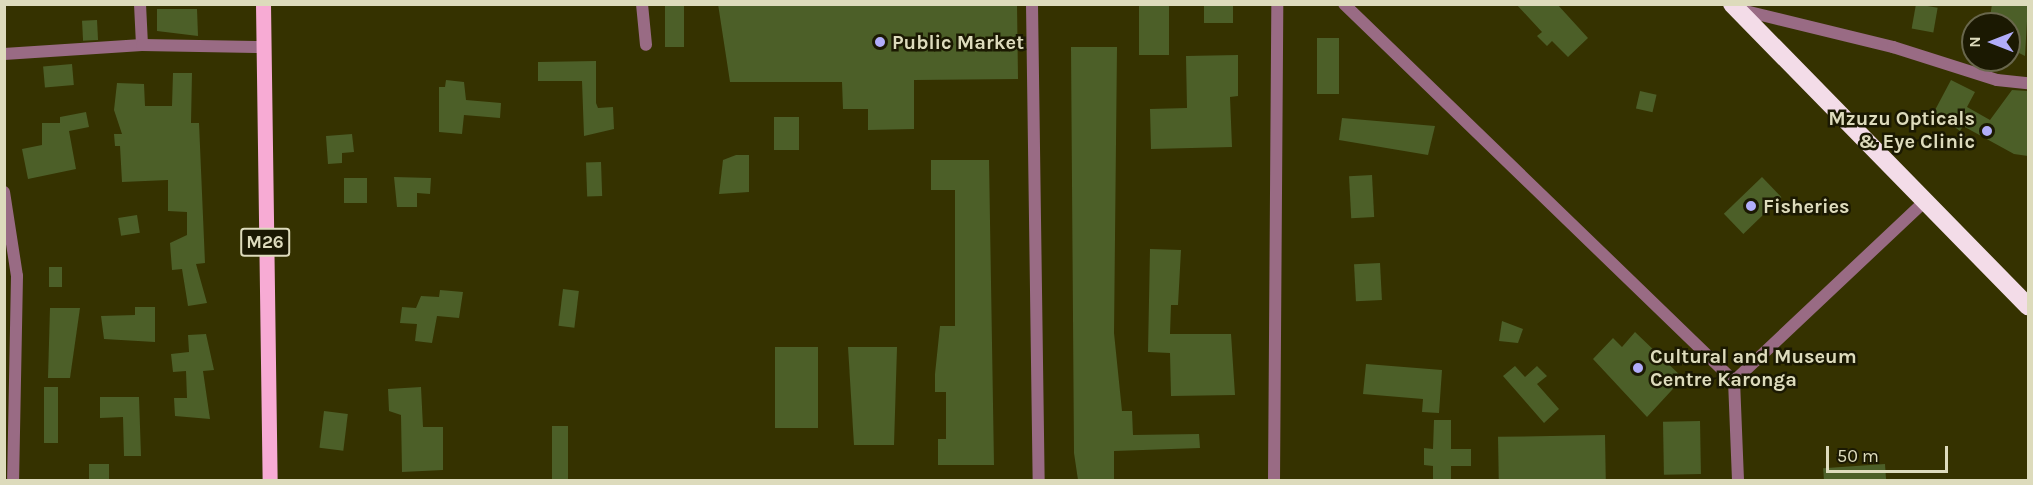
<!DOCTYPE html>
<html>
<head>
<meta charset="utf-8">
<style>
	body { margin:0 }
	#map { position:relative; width:2033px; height:485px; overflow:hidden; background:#353200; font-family:Karla,sans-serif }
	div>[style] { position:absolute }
	.building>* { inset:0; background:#4c5f28; transform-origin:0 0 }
	.street>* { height:12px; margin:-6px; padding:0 6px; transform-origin:6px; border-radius:6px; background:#996b84 }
	.primary>* { height:15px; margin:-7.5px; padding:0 7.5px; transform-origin:7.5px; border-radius:7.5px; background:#f7abd4 }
	.highway>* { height:18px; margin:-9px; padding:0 9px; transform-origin:9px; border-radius:9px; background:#f3dce8 }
	.dots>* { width:16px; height:16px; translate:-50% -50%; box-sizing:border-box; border:3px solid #1b1902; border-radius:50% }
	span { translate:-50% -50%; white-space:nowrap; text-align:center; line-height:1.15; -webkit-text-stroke:5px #1b1902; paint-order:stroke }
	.shield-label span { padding:2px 4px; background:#1b1902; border:2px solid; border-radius:4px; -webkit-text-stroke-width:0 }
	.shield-label { font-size:18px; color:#dddbbc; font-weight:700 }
	.poi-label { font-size:20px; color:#dddbbc; font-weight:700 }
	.left { translate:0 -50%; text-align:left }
	.right { translate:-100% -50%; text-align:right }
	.frame { position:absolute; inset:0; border:6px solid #dddbbc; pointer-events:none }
	.north { position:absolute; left:1961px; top:12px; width:60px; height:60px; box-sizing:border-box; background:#1b1902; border:2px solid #69674c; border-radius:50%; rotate:270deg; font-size:16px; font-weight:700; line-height:24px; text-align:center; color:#dddbbc }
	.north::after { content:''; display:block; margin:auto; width:21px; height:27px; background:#b1adfa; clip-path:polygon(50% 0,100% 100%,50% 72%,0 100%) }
	.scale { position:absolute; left:1826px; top:446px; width:122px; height:27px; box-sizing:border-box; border:3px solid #dddbbc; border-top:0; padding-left:8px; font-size:18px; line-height:21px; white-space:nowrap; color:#dddbbc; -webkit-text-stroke:4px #1b1902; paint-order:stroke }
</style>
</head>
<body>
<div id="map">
	<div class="building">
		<i style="left:665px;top:4px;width:19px;height:43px"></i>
		<i style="clip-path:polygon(718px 4px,1017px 4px,1018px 79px,914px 80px,914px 129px,868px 130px,868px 109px,843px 109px,842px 82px,730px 82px)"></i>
		<i style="left:1139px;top:4px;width:30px;height:51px"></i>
		<i style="left:1204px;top:4px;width:29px;height:19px"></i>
		<i style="clip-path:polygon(1516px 4px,1557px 4px,1588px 38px,1568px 57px,1552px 41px,1547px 46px,1537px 36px,1542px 32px)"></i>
		<i style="left:1916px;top:4px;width:22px;height:25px;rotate:10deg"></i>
		<i style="clip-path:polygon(1992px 4px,2028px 4px,2025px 56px,2009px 48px,2009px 24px,1989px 24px)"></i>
		<i style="clip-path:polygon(157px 9px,197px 9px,198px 36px,157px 31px)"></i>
		<i style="left:97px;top:20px;width:20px;height:15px;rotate:87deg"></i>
		<i style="left:1317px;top:38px;width:22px;height:56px"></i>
		<i style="clip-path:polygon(1071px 47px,1117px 47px,1114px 333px,1122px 411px,1132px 411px,1133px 435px,1199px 434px,1200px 448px,1114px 451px,1114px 480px,1078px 480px,1074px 453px)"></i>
		<i style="clip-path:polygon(1238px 55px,1238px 96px,1230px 97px,1232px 147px,1151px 149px,1150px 109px,1187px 108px,1186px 56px)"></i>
		<i style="clip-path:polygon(596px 61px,596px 103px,598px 108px,613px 107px,614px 129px,584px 136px,582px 81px,538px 81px,538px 62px)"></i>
		<i style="left:72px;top:64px;width:21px;height:29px;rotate:85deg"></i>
		<i style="clip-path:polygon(173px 73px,192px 73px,191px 123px,199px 123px,205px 263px,196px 264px,207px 303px,188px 306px,182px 269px,172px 270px,170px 243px,187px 235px,187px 212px,168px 211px,168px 180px,122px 182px,120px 146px,115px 146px,114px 134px,122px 134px,114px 110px,117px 83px,144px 84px,145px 106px,172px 106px)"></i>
		<i style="clip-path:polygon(446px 80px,464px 82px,466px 100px,501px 103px,500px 118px,464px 115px,462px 134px,439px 132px,439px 87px,445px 87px)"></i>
		<i style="clip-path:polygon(1951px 80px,1975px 92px,1967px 107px,1990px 120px,2012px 90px,2028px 91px,2028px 156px,2014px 154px,1963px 126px,1960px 131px,1934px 112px)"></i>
		<i style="left:1640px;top:91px;width:17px;height:18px;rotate:13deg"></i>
		<i style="clip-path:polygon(86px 112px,89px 127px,69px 131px,76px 169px,28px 179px,22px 149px,42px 145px,42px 123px,60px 123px,60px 117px)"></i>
		<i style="left:799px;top:117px;width:33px;height:25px;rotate:90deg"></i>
		<i style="clip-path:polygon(1342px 118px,1435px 126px,1428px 155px,1339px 140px)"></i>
		<i style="clip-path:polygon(352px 134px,354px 152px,342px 153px,342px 163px,328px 164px,326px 136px)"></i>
		<i style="clip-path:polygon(736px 155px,749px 155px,749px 192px,719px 194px,723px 160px)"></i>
		<i style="clip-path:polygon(931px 160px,989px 160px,994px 465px,938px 465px,938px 439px,946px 439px,946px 392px,935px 392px,935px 374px,940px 326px,955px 326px,955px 190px,931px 190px)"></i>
		<i style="left:601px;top:162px;width:34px;height:15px;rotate:88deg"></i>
		<i style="left:1372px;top:175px;width:42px;height:23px;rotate:87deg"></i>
		<i style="clip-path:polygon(394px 177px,431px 178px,430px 194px,417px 193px,417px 207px,397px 207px)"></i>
		<i style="left:1762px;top:177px;width:28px;height:53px;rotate:46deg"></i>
		<i style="left:344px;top:178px;width:23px;height:25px"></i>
		<i style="left:137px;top:215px;width:18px;height:19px;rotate:81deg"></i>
		<i style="clip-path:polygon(1150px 249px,1181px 250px,1178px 305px,1171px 305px,1170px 334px,1231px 334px,1235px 395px,1171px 396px,1170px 353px,1148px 352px)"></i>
		<i style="left:1380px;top:263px;width:37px;height:26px;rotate:87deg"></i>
		<i style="left:49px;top:267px;width:13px;height:20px"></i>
		<i style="left:563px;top:289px;width:16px;height:37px;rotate:7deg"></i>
		<i style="clip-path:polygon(440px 290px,463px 292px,459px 318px,437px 316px,432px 343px,415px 341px,417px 324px,400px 323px,402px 307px,416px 308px,421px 296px,439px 297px)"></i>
		<i style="clip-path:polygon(135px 307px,155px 307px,155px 342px,104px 339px,101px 316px,135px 315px)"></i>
		<i style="clip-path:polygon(50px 308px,80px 308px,70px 378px,48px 378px)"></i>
		<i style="clip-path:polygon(1502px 321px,1523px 329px,1518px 343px,1499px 341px)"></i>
		<i style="clip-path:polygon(1635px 332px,1683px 378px,1647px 417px,1593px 359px,1613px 338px,1622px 347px)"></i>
		<i style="clip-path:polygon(206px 334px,214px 370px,203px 371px,210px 419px,175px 416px,174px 398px,187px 398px,186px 371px,173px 372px,171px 354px,189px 352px,188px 335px)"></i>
		<i style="left:775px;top:347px;width:43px;height:81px"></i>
		<i style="clip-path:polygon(848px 347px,897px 347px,894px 445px,854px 445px)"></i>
		<i style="clip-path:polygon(1366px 364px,1442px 370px,1439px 413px,1422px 412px,1423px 399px,1363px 394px)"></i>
		<i style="clip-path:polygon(1515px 366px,1525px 377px,1537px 366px,1547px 376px,1537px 384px,1559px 409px,1544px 423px,1503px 376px)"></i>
		<i style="left:44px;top:387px;width:14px;height:56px"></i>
		<i style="clip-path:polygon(421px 387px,423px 427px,443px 427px,443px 470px,402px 472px,401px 415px,389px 411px,388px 389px)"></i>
		<i style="clip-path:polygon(100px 397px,139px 397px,141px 456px,124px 456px,123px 417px,100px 418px)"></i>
		<i style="left:324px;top:411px;width:24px;height:37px;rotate:7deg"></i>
		<i style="clip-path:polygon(1434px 420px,1451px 420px,1451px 449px,1471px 449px,1471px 466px,1451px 466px,1451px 480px,1433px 480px,1433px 466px,1424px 465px,1424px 448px,1433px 449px)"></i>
		<i style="left:1700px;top:421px;width:53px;height:37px;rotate:89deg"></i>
		<i style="left:552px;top:426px;width:16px;height:54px"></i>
		<i style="left:1605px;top:435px;width:45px;height:107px;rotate:89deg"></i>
		<i style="left:89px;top:464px;width:20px;height:16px"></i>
		<i style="left:1885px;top:464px;width:16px;height:62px;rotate:86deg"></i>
	</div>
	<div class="street">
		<i style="left:140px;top:4px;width:41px;rotate:87.2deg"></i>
		<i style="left:642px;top:4px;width:41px;rotate:84.4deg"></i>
		<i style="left:1032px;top:4px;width:476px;rotate:89.2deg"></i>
		<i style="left:1344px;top:4px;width:542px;rotate:44.03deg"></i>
		<i style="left:1737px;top:9px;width:161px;rotate:13.7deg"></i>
		<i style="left:1893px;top:47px;width:109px;rotate:17.6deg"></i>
		<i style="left:1997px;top:80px;width:31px;rotate:6deg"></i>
		<i style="left:4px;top:54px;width:138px;rotate:-3.7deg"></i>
		<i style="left:142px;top:45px;width:119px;rotate:1deg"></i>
		<i style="left:4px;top:192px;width:85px;rotate:81.2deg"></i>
		<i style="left:17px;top:276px;width:204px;rotate:91.1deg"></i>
		<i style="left:1274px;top:480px;width:476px;rotate:-89.6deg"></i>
		<i style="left:1738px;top:480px;width:99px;rotate:-92.3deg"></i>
		<i style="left:1734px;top:381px;width:262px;rotate:-43.3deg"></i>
	</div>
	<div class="primary">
		<i style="left:263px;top:4px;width:476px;rotate:89.2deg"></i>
	</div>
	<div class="highway">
		<i style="left:1732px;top:4px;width:423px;rotate:45.6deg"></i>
	</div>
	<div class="dots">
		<i style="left:880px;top:42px;background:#b1adfa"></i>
		<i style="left:1987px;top:131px;background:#b1adfa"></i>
		<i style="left:1751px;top:206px;background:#b1adfa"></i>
		<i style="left:1638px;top:368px;background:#b1adfa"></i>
	</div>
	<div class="shield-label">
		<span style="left:265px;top:242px">M26</span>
	</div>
	<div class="poi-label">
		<span class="left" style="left:892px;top:42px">Public Market</span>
		<span class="right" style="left:1975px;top:130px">Mzuzu Opticals<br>&amp; Eye Clinic</span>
		<span class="left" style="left:1763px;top:206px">Fisheries</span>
		<span class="left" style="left:1650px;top:368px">Cultural and Museum<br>Centre Karonga</span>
	</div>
	<div class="frame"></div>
	<div class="north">N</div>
	<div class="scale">50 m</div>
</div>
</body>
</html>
